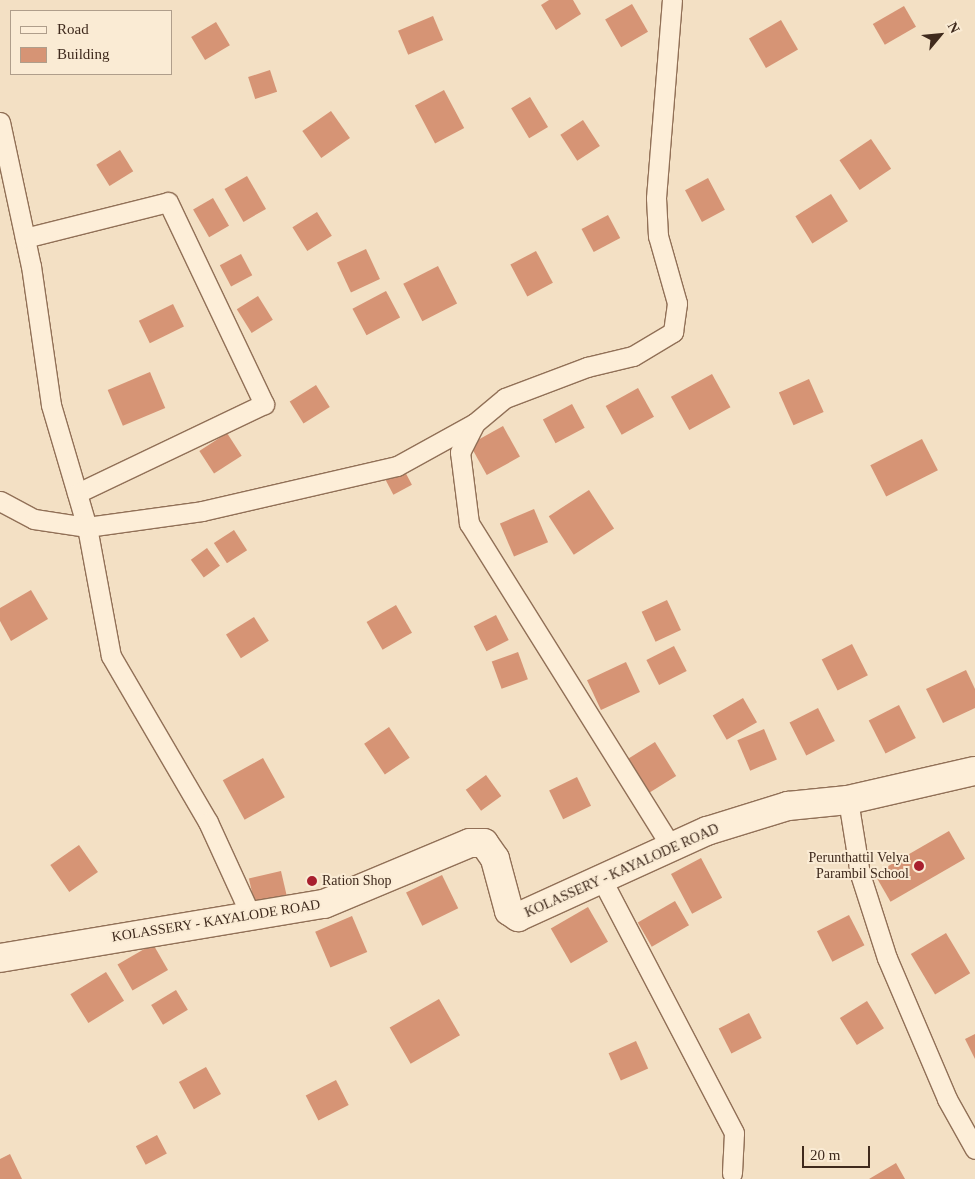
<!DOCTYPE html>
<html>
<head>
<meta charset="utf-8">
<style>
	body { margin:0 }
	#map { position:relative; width:975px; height:1179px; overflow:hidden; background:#f3e0c4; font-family:"Times New Roman",serif }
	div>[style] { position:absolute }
	.building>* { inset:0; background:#d69475; transform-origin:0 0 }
	.roads { filter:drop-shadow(1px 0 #917057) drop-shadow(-1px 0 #917057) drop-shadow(0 1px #917057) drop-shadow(0 -1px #917057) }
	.street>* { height:19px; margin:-9.5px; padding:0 9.5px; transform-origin:9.5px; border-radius:9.5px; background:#fdeed8 }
	.secondary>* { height:28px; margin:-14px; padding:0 14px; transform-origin:14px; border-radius:14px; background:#fdeed8 }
	.dots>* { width:14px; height:14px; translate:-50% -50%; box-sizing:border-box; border:2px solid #faebd4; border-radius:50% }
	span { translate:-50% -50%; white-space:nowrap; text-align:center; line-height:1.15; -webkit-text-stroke:4px #faebd4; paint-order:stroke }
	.poi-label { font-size:14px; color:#3f2a1d }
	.right { translate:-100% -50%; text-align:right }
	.left { translate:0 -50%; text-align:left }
	.street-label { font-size:14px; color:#3f2a1d }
	.legend { position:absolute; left:10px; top:10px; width:162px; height:65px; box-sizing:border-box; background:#faebd4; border:1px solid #af9e8b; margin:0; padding:6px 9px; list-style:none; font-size:15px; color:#3f2a1d }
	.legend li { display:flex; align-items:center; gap:10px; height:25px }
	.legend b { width:25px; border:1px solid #af9e8b }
	.north { position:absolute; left:915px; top:10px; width:50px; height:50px; -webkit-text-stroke:4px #faebd4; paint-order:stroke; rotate:62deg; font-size:14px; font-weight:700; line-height:20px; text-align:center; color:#3f2a1d }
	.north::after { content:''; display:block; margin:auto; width:18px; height:22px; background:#3f2a1d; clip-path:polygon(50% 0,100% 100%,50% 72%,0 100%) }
	.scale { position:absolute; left:802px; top:1146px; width:68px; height:22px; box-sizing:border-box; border:2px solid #3f2a1d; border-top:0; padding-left:6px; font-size:15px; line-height:18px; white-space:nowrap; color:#3f2a1d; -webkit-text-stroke:4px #faebd4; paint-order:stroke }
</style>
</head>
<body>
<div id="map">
	<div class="building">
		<i style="clip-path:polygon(549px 0,573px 0,581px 14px,556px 30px,541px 5px)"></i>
		<i style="left:632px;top:4px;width:32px;height:31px;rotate:60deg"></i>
		<i style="left:904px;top:6px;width:24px;height:36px;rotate:60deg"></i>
		<i style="left:433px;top:16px;width:26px;height:38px;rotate:67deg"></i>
		<i style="left:781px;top:20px;width:34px;height:37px;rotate:60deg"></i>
		<i style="left:216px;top:22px;width:27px;height:29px;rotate:59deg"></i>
		<i style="left:270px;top:70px;width:23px;height:23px;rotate:72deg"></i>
		<i style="left:444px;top:90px;width:43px;height:33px;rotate:62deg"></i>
		<i style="left:530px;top:97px;width:35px;height:22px;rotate:59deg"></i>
		<i style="left:331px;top:111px;width:33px;height:35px;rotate:55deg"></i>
		<i style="left:583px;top:120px;width:31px;height:27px;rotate:57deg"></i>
		<i style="left:871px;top:139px;width:36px;height:38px;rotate:56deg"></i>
		<i style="left:120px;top:150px;width:25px;height:28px;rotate:58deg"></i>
		<i style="left:247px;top:176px;width:38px;height:26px;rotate:60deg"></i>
		<i style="left:708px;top:178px;width:36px;height:26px;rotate:62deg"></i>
		<i style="left:831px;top:194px;width:32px;height:42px;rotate:58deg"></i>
		<i style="left:213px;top:198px;width:32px;height:23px;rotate:60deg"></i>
		<i style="left:317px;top:212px;width:28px;height:29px;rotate:58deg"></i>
		<i style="left:608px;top:215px;width:26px;height:30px;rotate:62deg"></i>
		<i style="left:366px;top:249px;width:33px;height:32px;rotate:65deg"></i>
		<i style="left:536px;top:251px;width:36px;height:29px;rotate:62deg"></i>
		<i style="left:241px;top:254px;width:24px;height:24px;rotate:62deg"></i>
		<i style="left:438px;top:266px;width:42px;height:39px;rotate:63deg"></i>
		<i style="left:386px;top:291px;width:30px;height:38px;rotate:62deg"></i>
		<i style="left:258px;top:296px;width:28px;height:25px;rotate:58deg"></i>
		<i style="left:173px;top:304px;width:25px;height:38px;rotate:64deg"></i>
		<i style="left:150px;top:372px;width:39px;height:46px;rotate:67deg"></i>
		<i style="left:712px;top:374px;width:38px;height:47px;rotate:61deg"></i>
		<i style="left:809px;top:379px;width:36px;height:33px;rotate:66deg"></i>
		<i style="left:316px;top:385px;width:26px;height:31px;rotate:58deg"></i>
		<i style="left:638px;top:388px;width:33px;height:37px;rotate:61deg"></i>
		<i style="left:572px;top:404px;width:27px;height:33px;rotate:62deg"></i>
		<i style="left:503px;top:426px;width:35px;height:38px;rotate:61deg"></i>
		<i style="left:227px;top:433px;width:27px;height:33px;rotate:57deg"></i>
		<i style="left:922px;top:439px;width:35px;height:58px;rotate:63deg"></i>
		<i style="left:403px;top:468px;width:19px;height:21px;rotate:62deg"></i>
		<i style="left:589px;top:490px;width:46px;height:48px;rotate:57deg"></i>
		<i style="left:534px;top:509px;width:36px;height:37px;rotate:67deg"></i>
		<i style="left:234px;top:530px;width:24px;height:24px;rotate:57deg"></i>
		<i style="left:207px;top:548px;width:22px;height:20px;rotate:54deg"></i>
		<i style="clip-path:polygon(31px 590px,48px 619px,11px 641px,0 621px,0 608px)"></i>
		<i style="left:667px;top:600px;width:33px;height:28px;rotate:65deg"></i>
		<i style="left:396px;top:605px;width:32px;height:34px;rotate:60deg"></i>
		<i style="left:496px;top:615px;width:28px;height:25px;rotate:63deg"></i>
		<i style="left:254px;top:617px;width:28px;height:33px;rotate:58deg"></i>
		<i style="left:852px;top:644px;width:35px;height:34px;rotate:63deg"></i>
		<i style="left:674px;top:646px;width:28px;height:31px;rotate:63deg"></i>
		<i style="left:518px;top:652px;width:29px;height:28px;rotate:70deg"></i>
		<i style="left:626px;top:662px;width:33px;height:43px;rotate:65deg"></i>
		<i style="clip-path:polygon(966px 670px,975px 689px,975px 708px,943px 723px,926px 689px)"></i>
		<i style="left:743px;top:698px;width:28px;height:35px;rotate:60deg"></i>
		<i style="left:899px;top:705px;width:37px;height:34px;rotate:63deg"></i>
		<i style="left:818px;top:708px;width:37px;height:32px;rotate:63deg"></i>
		<i style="left:389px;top:727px;width:37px;height:30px;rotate:56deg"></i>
		<i style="left:764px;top:729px;width:33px;height:29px;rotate:67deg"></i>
		<i style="left:655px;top:742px;width:40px;height:36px;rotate:58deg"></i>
		<i style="left:263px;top:758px;width:45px;height:46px;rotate:61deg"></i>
		<i style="left:486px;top:775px;width:26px;height:25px;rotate:54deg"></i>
		<i style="left:577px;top:777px;width:32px;height:31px;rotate:64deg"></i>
		<i style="left:949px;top:831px;width:32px;height:86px;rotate:60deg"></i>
		<i style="left:79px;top:845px;width:33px;height:35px;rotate:55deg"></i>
		<i style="left:701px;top:858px;width:45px;height:34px;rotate:62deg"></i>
		<i style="left:281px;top:871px;width:26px;height:33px;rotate:77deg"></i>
		<i style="left:442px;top:875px;width:37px;height:40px;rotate:64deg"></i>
		<i style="left:675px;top:901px;width:28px;height:43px;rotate:60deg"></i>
		<i style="left:588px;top:907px;width:40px;height:43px;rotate:60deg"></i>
		<i style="left:849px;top:915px;width:34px;height:36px;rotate:63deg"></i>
		<i style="left:352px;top:916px;width:39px;height:40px;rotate:67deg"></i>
		<i style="left:946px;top:933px;width:47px;height:41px;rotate:59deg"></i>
		<i style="left:153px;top:944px;width:30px;height:41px;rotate:60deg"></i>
		<i style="left:106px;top:972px;width:34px;height:42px;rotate:58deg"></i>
		<i style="left:176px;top:990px;width:23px;height:29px;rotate:59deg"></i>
		<i style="left:439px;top:999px;width:42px;height:57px;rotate:60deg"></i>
		<i style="left:867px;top:1001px;width:32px;height:32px;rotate:58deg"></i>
		<i style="left:749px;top:1013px;width:28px;height:34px;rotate:63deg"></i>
		<i style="clip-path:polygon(975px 1034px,975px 1059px,965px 1039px)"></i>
		<i style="left:636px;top:1041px;width:30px;height:30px;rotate:66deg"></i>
		<i style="left:206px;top:1067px;width:31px;height:31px;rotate:61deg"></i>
		<i style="left:336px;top:1080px;width:28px;height:34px;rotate:63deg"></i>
		<i style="left:157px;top:1135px;width:21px;height:24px;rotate:62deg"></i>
		<i style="clip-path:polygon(10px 1154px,22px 1179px,0 1179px,0 1159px)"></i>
		<i style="clip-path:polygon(896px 1163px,905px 1179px,869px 1179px)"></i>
	</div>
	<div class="roads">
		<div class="street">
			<i style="left:0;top:122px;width:147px;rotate:77.9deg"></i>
			<i style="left:31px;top:266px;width:140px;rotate:81.8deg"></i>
			<i style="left:51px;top:405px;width:127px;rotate:73.6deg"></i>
			<i style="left:87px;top:527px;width:131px;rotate:79.5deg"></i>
			<i style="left:111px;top:656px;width:192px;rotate:59.7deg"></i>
			<i style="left:208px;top:822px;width:103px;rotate:65.4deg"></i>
			<i style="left:25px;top:238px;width:147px;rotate:-14.1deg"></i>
			<i style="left:168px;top:202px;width:224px;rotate:64.6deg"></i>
			<i style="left:264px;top:404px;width:207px;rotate:154.5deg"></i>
			<i style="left:475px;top:423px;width:33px;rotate:117deg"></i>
			<i style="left:460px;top:452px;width:72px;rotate:82.8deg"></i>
			<i style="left:469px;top:523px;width:383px;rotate:58deg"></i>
			<i style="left:0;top:501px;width:38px;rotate:28deg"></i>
			<i style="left:34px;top:519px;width:54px;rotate:8.6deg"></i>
			<i style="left:87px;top:527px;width:116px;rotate:-7.9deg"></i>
			<i style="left:202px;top:511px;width:200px;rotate:-13deg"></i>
			<i style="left:397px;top:466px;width:89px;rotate:-28.9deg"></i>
			<i style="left:475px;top:423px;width:39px;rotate:-40deg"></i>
			<i style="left:505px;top:398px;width:88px;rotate:-20.7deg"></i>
			<i style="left:587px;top:367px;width:47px;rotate:-13.4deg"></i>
			<i style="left:633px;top:356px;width:47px;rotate:-31deg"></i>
			<i style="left:673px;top:332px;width:29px;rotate:-82deg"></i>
			<i style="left:677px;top:303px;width:70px;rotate:-105.8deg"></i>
			<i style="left:658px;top:236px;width:38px;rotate:-93deg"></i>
			<i style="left:656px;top:198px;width:199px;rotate:-85.4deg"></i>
			<i style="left:848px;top:800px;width:75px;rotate:80.8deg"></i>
			<i style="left:860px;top:874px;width:88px;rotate:72.2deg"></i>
			<i style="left:887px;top:958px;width:153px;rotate:66.9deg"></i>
			<i style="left:947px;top:1099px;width:57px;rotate:60.8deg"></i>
			<i style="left:602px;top:880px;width:285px;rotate:62.4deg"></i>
			<i style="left:734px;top:1133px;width:40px;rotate:92.9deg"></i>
		</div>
		<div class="secondary">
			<i style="left:0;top:958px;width:328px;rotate:-9.5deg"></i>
			<i style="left:324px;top:904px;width:158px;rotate:-22.7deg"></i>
			<i style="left:470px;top:843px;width:14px"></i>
			<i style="left:484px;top:843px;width:19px;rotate:55deg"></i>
			<i style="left:495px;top:859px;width:54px;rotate:74.9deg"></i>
			<i style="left:509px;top:911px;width:11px;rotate:34deg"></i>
			<i style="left:518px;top:917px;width:208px;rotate:-24.5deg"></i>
			<i style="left:707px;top:831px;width:85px;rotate:-17.2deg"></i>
			<i style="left:788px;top:806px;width:60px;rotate:-5.7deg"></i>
			<i style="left:848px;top:800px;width:130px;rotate:-12.9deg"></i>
		</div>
	</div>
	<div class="dots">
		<i style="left:919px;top:866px;background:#a81f2e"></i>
		<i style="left:312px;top:881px;background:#a81f2e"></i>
	</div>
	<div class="poi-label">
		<span class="right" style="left:909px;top:866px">Perunthattil Velya<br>Parambil School</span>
		<span class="left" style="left:322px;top:881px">Ration Shop</span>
	</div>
	<div class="street-label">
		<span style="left:622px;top:871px;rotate:-24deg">KOLASSERY - KAYALODE ROAD</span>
		<span style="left:216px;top:921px;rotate:-9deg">KOLASSERY - KAYALODE ROAD</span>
	</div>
	<ul class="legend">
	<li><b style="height:6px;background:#fdeed8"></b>Road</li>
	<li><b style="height:14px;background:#d69475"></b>Building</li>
	</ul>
	<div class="north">N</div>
	<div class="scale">20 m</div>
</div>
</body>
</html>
